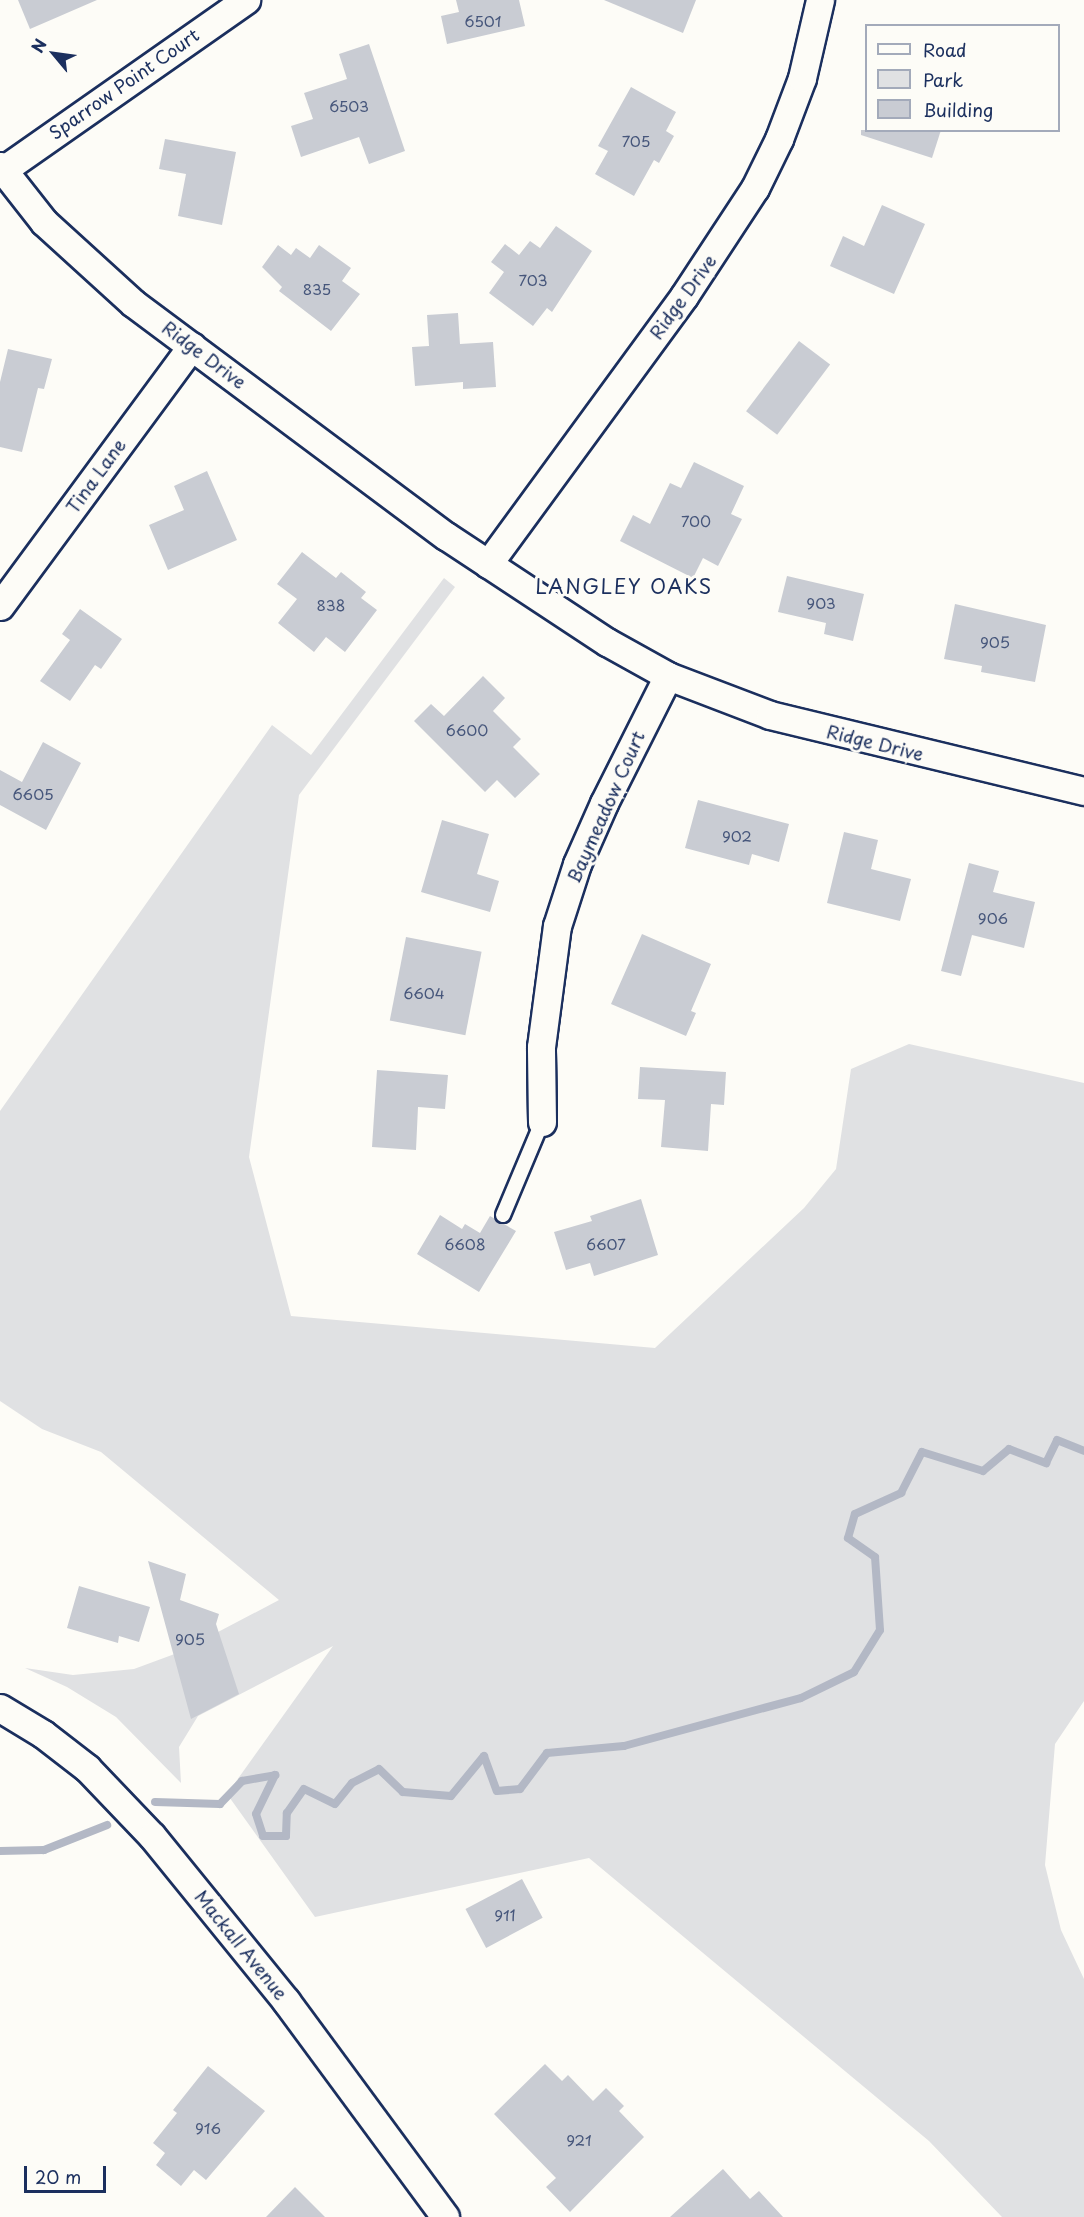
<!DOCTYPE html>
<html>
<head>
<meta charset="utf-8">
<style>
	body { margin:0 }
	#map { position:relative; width:1084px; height:2217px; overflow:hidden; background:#fdfcf7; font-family:"Playpen Sans",sans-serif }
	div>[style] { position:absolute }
	.green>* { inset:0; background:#e0e1e3 }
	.stream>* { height:8px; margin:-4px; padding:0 4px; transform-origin:4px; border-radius:4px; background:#b3b8c5 }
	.building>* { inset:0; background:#c9ccd3; transform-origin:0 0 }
	.roads { filter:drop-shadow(2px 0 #1b2f5e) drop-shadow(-2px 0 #1b2f5e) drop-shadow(0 2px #1b2f5e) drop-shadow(0 -2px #1b2f5e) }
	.lane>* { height:14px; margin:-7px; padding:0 7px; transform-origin:7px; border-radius:7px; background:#fdfcf7 }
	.street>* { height:27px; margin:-13.5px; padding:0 13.5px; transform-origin:13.5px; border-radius:13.5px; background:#fdfcf7 }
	span { translate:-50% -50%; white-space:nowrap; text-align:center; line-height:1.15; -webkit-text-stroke:6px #fdfcf7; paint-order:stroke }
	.number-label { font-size:15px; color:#46567b }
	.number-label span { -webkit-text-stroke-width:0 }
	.street-label { font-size:18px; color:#1b2f5e }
	.neighbourhood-label { font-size:20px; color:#1b2f5e; letter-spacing:1.5px }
	.legend { position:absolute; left:865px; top:24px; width:195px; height:108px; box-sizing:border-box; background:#fdfcf7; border:2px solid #a3aaba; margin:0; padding:8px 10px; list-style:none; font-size:18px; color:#1b2f5e }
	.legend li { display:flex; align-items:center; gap:12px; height:30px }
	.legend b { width:30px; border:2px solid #a3aaba }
	.north { position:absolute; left:24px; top:24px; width:60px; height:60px; -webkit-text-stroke:4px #fdfcf7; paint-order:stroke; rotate:299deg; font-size:16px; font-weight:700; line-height:24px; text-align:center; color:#1b2f5e }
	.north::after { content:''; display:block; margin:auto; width:21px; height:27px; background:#1b2f5e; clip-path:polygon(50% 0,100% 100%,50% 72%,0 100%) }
	.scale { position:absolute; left:24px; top:2166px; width:82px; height:27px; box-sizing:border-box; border:3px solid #1b2f5e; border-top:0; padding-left:8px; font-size:18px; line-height:21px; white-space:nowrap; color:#1b2f5e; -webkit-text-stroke:4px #fdfcf7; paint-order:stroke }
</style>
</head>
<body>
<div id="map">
	<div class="green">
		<i style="clip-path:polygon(444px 578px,455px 587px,299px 795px,249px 1157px,291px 1316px,655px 1348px,804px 1208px,836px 1169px,851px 1069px,909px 1044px,1084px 1083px,1084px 1701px,1055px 1744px,1045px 1865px,1061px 1930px,1084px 1979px,1084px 2217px,1002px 2217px,929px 2141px,589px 1858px,315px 1917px,227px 1794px,333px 1646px,198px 1716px,179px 1747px,181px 1783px,116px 1717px,67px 1687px,25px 1668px,73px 1675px,134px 1669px,180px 1652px,279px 1600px,101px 1452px,42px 1429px,0 1401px,0 1111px,272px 725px,311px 755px)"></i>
	</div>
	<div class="stream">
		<i style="left:155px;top:1802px;width:65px;rotate:1.8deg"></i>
		<i style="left:220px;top:1804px;width:32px;rotate:-46deg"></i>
		<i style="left:242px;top:1781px;width:34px;rotate:-10deg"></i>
		<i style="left:275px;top:1775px;width:43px;rotate:116deg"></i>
		<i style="left:256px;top:1814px;width:23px;rotate:72deg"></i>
		<i style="left:263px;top:1836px;width:23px"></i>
		<i style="left:286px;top:1836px;width:23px;rotate:-88deg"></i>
		<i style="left:287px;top:1813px;width:29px;rotate:-55deg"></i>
		<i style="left:304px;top:1789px;width:34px;rotate:26deg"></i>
		<i style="left:335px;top:1804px;width:27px;rotate:-51deg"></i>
		<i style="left:352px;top:1783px;width:30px;rotate:-27deg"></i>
		<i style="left:379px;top:1769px;width:33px;rotate:44deg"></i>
		<i style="left:403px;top:1792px;width:48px;rotate:4.8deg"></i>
		<i style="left:451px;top:1796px;width:52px;rotate:-50.5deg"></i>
		<i style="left:484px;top:1756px;width:37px;rotate:70deg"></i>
		<i style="left:497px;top:1791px;width:23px;rotate:-5deg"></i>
		<i style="left:520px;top:1789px;width:45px;rotate:-53.1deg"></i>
		<i style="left:547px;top:1753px;width:77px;rotate:-5.2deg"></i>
		<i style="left:624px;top:1746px;width:183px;rotate:-15.2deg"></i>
		<i style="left:801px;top:1698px;width:59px;rotate:-26.1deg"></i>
		<i style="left:854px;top:1672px;width:49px;rotate:-58.2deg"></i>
		<i style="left:880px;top:1630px;width:73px;rotate:-93.9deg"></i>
		<i style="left:875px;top:1557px;width:33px;rotate:-145deg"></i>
		<i style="left:848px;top:1538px;width:25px;rotate:-74deg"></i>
		<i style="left:855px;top:1514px;width:51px;rotate:-24.5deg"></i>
		<i style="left:901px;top:1493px;width:46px;rotate:-62.9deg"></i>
		<i style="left:922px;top:1452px;width:64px;rotate:17.3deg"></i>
		<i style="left:983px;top:1471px;width:34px;rotate:-40deg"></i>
		<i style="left:1009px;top:1449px;width:40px;rotate:21deg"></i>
		<i style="left:1046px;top:1463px;width:25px;rotate:-64deg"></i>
		<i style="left:1057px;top:1440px;width:29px;rotate:22deg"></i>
		<i style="left:0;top:1851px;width:44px;rotate:-1.3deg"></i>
		<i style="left:44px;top:1850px;width:68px;rotate:-21.6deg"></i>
	</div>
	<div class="building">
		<i style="clip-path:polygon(18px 0,97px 0,30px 29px)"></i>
		<i style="clip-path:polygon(456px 0,519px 0,525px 26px,447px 44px,441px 16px,459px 12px)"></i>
		<i style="clip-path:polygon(604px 0,696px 0,683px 33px)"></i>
		<i style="clip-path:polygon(369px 44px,405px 151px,369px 164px,359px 137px,301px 157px,291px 126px,313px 119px,304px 93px,347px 79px,339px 54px)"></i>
		<i style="clip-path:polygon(631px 87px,676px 112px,666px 131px,674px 136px,659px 163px,654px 160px,634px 196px,595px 174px,608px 151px,598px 146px)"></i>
		<i style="clip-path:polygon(861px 130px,941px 130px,932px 158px,861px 135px)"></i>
		<i style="clip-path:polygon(165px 139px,236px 152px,222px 225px,178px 216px,186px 174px,159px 169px)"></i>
		<i style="clip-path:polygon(882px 205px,925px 224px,894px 294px,830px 266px,843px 236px,864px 246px)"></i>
		<i style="clip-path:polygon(556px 226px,592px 251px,552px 312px,547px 308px,533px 326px,489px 293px,504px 272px,491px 262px,505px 244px,519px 255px,530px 241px,540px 248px)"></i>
		<i style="clip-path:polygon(278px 245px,291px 255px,296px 248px,310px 258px,319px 245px,351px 268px,342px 281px,360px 294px,331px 331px,279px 291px,282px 287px,262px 267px)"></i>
		<i style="clip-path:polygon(458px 313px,460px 344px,493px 342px,496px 387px,463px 389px,463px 382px,415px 386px,412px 347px,429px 346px,427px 315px)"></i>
		<i style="left:799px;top:341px;width:39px;height:88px;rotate:37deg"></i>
		<i style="clip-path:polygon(8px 349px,52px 359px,44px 389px,38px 388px,22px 452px,0 447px,0 382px)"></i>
		<i style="clip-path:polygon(694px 462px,744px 486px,731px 514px,742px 519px,718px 566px,703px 558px,693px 578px,620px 541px,633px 515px,650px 524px,670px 483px,681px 488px)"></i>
		<i style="clip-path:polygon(207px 471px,237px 540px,168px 570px,149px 525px,184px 510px,174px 486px)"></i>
		<i style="clip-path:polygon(302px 552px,336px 578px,341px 572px,366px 592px,361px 598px,377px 610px,345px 652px,326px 637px,314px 652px,278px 623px,297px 599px,277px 584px)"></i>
		<i style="clip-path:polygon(787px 576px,864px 594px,853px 641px,824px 634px,826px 623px,778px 612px)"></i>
		<i style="clip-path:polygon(955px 604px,1046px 625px,1035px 682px,981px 672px,982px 666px,944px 659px)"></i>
		<i style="clip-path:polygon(80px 609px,122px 639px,101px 669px,95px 665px,70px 701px,40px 681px,70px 640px,62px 634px)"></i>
		<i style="clip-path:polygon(483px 676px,505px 698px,493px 711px,521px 739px,513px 747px,540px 774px,515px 798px,497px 780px,485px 792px,414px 721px,431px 704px,444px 716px)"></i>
		<i style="clip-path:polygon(43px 742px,81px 763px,46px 830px,0 805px,0 770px,22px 782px)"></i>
		<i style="clip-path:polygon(698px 800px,789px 824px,779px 862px,752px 854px,749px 865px,685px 848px)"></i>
		<i style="clip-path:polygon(442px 820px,489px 834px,477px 874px,499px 881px,490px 912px,421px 892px)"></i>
		<i style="clip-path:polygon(844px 832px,878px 840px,871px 869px,911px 879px,900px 921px,827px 903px)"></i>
		<i style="clip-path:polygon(969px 863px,999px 871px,993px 892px,1035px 902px,1024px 948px,972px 935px,961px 976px,941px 971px)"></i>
		<i style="clip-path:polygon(642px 934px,711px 964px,691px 1011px,696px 1013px,686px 1036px,611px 1004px)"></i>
		<i style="left:406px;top:937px;width:77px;height:85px;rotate:11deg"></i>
		<i style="clip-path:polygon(640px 1067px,726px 1072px,724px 1105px,711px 1104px,708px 1151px,661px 1147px,665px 1100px,638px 1099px)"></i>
		<i style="clip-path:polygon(377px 1070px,448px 1075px,445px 1109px,418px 1107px,416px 1150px,372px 1147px)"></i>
		<i style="clip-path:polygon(641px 1199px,658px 1255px,594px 1276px,590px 1263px,566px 1270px,554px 1232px,592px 1221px,590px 1216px)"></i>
		<i style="clip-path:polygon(440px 1215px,462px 1229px,465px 1224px,480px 1233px,490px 1216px,516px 1231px,479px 1292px,417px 1254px)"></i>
		<i style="clip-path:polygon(148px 1561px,186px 1574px,180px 1600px,219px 1614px,216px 1624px,239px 1694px,191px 1719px)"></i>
		<i style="clip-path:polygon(79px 1586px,150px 1607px,139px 1642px,119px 1636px,118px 1643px,67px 1628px)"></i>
		<i style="left:522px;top:1879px;width:44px;height:64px;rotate:62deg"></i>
		<i style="clip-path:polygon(545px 2064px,562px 2081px,568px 2075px,593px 2101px,606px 2088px,624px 2106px,619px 2111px,644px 2137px,570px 2212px,546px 2187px,556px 2178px,494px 2114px)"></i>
		<i style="clip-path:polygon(208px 2066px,265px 2111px,206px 2180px,194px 2170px,181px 2186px,156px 2165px,165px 2153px,153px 2143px,177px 2113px,173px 2110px)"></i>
		<i style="clip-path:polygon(723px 2169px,750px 2199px,759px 2191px,783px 2217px,670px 2217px)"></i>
		<i style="clip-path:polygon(295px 2187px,325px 2217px,266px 2217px)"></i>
	</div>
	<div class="roads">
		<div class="lane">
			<i style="left:503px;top:1215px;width:101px;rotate:-67.2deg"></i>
		</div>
		<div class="street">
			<i style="left:0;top:166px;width:71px;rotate:51.8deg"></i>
			<i style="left:44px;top:222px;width:120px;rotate:42.3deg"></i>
			<i style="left:133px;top:303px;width:390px;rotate:36.7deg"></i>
			<i style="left:446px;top:536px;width:193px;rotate:33.4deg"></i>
			<i style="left:607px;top:642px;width:70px;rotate:29.1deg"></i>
			<i style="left:668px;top:676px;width:109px;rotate:20.9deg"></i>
			<i style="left:770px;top:715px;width:323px;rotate:13.6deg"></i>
			<i style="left:3px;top:170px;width:297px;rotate:-35deg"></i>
			<i style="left:488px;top:564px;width:332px;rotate:-53.8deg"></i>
			<i style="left:684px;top:296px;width:129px;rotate:-56.7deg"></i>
			<i style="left:755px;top:188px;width:55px;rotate:-63.9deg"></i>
			<i style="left:779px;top:139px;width:65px;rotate:-69.3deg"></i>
			<i style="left:802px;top:78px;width:80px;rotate:-77deg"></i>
			<i style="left:0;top:606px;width:323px;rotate:-53.6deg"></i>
			<i style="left:542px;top:1122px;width:75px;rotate:-90.8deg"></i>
			<i style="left:541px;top:1047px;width:122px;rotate:-82.5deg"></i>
			<i style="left:557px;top:926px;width:65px;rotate:-72.1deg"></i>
			<i style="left:577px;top:864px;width:67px;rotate:-66.1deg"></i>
			<i style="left:604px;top:803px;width:142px;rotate:-63.3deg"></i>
			<i style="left:0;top:1708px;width:50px;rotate:31.2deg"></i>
			<i style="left:43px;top:1734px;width:56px;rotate:37.7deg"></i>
			<i style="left:87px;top:1768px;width:94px;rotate:46.3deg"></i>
			<i style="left:152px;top:1836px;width:213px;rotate:50.9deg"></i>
			<i style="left:286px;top:2001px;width:268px;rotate:53.6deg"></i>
		</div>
	</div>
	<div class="number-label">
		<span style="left:483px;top:21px">6501</span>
		<span style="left:349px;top:106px">6503</span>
		<span style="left:636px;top:141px">705</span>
		<span style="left:533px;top:280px">703</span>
		<span style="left:317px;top:289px">835</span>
		<span style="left:696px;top:521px">700</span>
		<span style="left:821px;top:603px">903</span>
		<span style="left:331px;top:605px">838</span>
		<span style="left:995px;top:642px">905</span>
		<span style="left:467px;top:730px">6600</span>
		<span style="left:33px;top:794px">6605</span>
		<span style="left:737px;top:836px">902</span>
		<span style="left:993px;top:918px">906</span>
		<span style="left:424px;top:993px">6604</span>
		<span style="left:465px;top:1244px">6608</span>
		<span style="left:606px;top:1244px">6607</span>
		<span style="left:190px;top:1639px">905</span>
		<span style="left:505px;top:1915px">911</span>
		<span style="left:208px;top:2128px">916</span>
		<span style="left:579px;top:2140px">921</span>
	</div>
	<div class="street-label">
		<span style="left:124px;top:84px;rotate:-35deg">Sparrow Point Court</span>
		<span style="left:683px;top:297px;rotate:-54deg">Ridge Drive</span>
		<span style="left:204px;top:355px;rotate:37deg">Ridge Drive</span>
		<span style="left:96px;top:476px;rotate:-54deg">Tina Lane</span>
		<span style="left:875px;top:743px;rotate:14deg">Ridge Drive</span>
		<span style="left:606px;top:807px;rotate:-66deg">Baymeadow Court</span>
		<span style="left:241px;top:1945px;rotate:51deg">Mackall Avenue</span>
	</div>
	<div class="neighbourhood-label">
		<span style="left:624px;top:586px">LANGLEY OAKS</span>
	</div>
	<ul class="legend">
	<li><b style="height:8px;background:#fdfcf7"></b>Road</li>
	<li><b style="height:16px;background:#e0e1e3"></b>Park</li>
	<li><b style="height:16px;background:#c9ccd3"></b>Building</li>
	</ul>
	<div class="north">N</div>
	<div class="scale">20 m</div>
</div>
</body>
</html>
